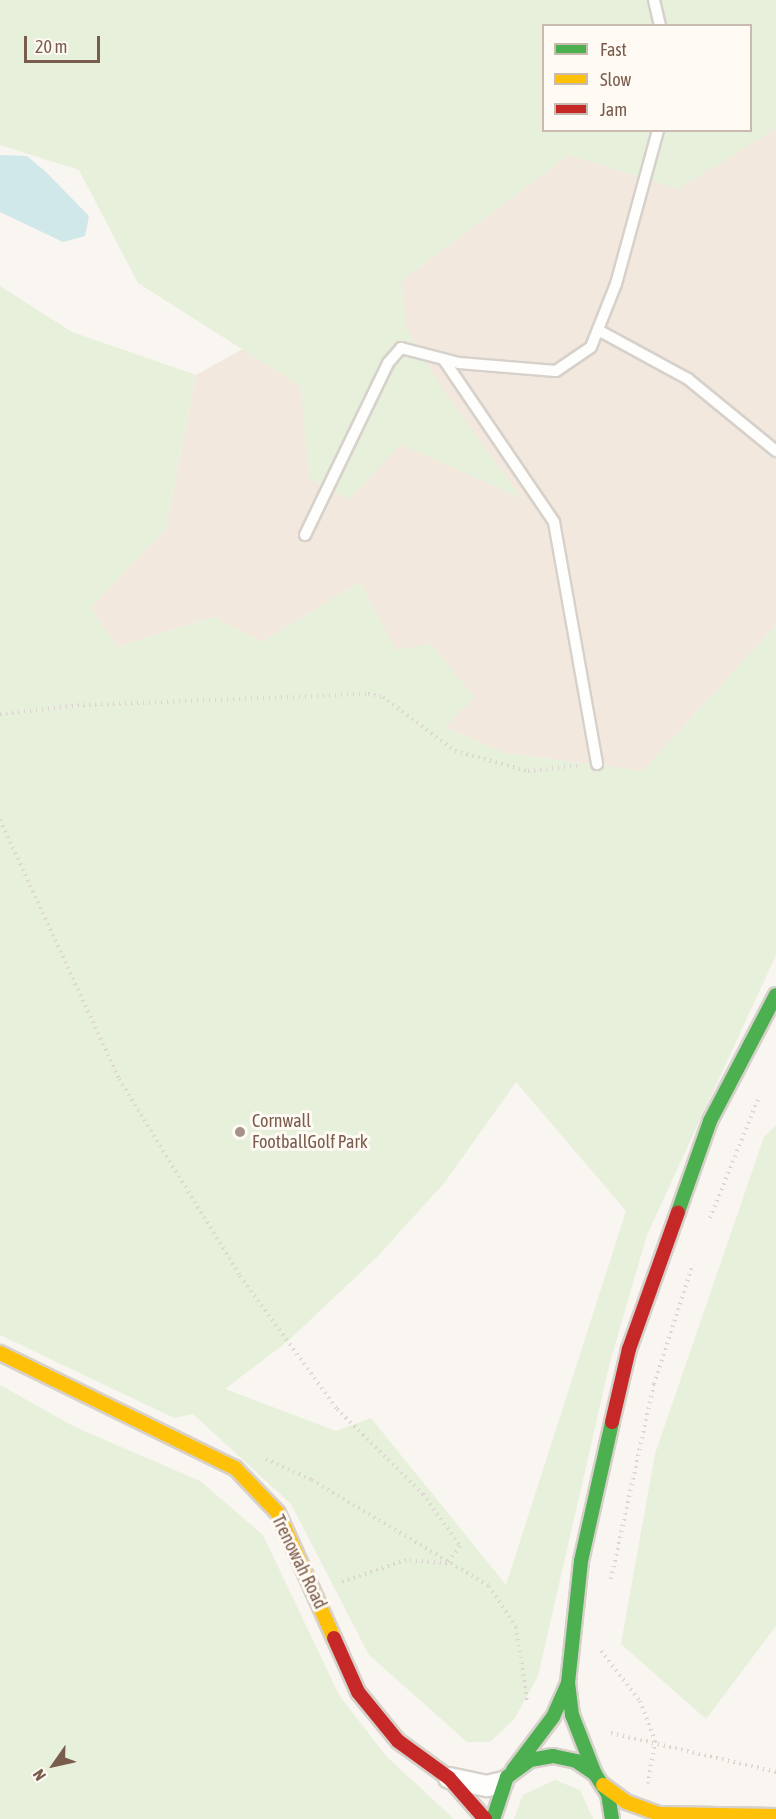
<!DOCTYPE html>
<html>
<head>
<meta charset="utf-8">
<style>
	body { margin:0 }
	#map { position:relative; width:776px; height:1819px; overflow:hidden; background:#f9f5f0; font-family:"Asap Condensed",sans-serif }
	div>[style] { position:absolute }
	.residential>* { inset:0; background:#f2e8de }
	.green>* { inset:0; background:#e7f0db }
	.water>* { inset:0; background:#d0e8ea }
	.path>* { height:4px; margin-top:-2px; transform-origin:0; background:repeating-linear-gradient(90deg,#dcd5d0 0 1.5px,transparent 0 6px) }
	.roads { filter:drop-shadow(2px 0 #d7d1cb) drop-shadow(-2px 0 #d7d1cb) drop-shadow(0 2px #d7d1cb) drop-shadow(0 -2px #d7d1cb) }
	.lane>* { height:10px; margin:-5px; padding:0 5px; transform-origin:5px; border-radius:5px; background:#fefefd }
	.street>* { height:20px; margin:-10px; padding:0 10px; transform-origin:10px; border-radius:10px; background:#fefefd }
	.fast>* { height:14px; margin:-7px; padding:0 7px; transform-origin:7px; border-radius:7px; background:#4caf50 }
	.slow>* { height:14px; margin:-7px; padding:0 7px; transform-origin:7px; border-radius:7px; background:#ffc107 }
	.jam>* { height:14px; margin:-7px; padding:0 7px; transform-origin:7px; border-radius:7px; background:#c62828 }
	.dots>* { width:16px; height:16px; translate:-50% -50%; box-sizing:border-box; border:3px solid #fffaf3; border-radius:50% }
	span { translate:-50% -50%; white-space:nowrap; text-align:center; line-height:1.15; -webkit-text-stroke:6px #fffaf3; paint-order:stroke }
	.poi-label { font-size:18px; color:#7a5c4d }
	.left { translate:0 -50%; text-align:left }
	.street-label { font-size:18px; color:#7a5c4d }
	.legend { position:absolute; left:542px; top:24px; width:210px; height:108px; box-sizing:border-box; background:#fffaf3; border:2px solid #cabbb1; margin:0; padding:8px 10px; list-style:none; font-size:18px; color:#7a5c4d }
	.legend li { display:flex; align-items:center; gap:12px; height:30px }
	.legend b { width:30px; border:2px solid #cabbb1 }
	.north { position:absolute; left:24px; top:1735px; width:60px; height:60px; -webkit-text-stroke:4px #fffaf3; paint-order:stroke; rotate:236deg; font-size:16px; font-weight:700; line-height:24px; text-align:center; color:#7a5c4d }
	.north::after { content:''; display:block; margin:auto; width:21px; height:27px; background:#7a5c4d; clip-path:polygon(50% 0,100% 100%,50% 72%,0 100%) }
	.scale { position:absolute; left:24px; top:36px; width:76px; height:27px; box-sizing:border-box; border:3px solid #7a5c4d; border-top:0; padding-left:8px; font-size:18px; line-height:21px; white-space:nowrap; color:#7a5c4d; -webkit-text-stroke:4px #fffaf3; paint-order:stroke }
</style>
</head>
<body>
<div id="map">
	<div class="residential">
		<i style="clip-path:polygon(776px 87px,776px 625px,643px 771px,504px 753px,445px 727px,474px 697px,396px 651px,360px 582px,262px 642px,214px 617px,117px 647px,90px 607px,166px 529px,196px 375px,243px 349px,300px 385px,402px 280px,569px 155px,750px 130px)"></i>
	</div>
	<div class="green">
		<i style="clip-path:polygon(evenodd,0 0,776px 0,776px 129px,678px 189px,569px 155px,402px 280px,406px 327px,440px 386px,522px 499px,401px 444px,349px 500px,310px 480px,300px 386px,138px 283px,79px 170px,0 145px,0 0,544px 26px,750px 26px,750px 130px,544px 130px,544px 26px)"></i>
		<i style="clip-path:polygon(evenodd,0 286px,72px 332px,196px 375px,166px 529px,91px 607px,117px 647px,214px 617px,262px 642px,360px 582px,396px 650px,431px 644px,474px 697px,445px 727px,504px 753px,643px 771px,776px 625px,776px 955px,647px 1235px,610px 1362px,538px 1676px,515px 1718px,490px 1742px,467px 1742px,369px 1655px,291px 1504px,193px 1414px,174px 1418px,0 1335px,0 286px,516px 1082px,626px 1211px,506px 1585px,371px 1418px,336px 1431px,225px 1389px,288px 1341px,377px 1257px,445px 1182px,516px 1082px)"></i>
		<i style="clip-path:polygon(776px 1125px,776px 1626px,706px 1719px,621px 1644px,655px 1454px,764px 1137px)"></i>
		<i style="clip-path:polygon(0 1385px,75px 1427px,200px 1481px,263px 1535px,339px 1695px,386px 1756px,454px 1819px,0 1819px)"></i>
		<i style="clip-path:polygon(555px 1780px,580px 1790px,593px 1819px,514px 1819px,523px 1795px)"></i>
	</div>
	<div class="water">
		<i style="clip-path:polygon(0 155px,27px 156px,46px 172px,89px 216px,85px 236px,63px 242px,0 212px)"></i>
	</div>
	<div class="path">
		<i style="left:0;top:714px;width:83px;rotate:-6.2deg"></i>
		<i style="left:83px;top:705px;width:285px;rotate:-2.2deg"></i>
		<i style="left:368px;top:694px;width:15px;rotate:11deg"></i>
		<i style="left:383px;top:697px;width:90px;rotate:36.9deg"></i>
		<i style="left:455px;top:751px;width:76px;rotate:15.3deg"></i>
		<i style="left:528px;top:771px;width:54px;rotate:-6.3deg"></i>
		<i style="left:0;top:820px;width:285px;rotate:65.3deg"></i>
		<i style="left:119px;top:1079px;width:231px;rotate:58.4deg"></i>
		<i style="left:240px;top:1276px;width:165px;rotate:53.9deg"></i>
		<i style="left:337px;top:1409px;width:121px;rotate:44.7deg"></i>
		<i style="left:423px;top:1494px;width:64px;rotate:54.6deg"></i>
		<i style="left:460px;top:1546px;width:21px;rotate:127deg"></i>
		<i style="left:447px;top:1563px;width:41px;rotate:-175.8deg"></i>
		<i style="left:406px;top:1560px;width:72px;rotate:161.3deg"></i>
		<i style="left:710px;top:1218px;width:131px;rotate:-68deg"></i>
		<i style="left:266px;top:1459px;width:51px;rotate:24.5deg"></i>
		<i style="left:312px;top:1480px;width:206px;rotate:30.9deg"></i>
		<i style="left:489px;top:1586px;width:49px;rotate:56.6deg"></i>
		<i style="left:516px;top:1627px;width:74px;rotate:81.4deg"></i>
		<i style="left:611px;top:1579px;width:200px;rotate:-77.6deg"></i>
		<i style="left:654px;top:1384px;width:126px;rotate:-72deg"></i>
		<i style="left:601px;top:1651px;width:63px;rotate:52deg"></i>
		<i style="left:640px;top:1701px;width:43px;rotate:69.4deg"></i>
		<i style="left:655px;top:1741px;width:43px;rotate:99.5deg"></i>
		<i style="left:611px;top:1733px;width:170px;rotate:13.3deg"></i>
	</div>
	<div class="roads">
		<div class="lane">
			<i style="left:654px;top:0;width:27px;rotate:77deg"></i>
			<i style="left:598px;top:330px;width:102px;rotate:28.6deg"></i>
			<i style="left:688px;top:379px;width:114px;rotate:39.3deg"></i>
			<i style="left:444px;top:360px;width:196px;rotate:55.8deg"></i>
			<i style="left:554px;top:522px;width:246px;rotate:79.9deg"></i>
			<i style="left:305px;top:535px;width:191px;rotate:-64.2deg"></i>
			<i style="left:388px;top:363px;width:20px;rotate:-49deg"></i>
			<i style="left:401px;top:348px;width:60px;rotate:14.5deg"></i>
			<i style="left:459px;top:363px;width:97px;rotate:4.7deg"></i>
			<i style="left:556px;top:371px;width:42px;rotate:-34.4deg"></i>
			<i style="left:591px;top:347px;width:68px;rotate:-68.4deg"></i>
			<i style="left:616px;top:284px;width:160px;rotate:-74.7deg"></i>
		</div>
		<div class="street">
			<i style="left:449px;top:1778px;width:39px;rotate:12deg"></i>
			<i style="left:487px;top:1786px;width:16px;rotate:-14deg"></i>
		</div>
		<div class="fast">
			<i style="left:678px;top:1212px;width:96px;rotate:-70.6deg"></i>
			<i style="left:710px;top:1121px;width:142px;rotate:-62.4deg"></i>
			<i style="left:513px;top:1770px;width:66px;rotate:-53deg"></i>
			<i style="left:553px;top:1717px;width:37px;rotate:-66deg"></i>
			<i style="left:595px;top:1774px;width:63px;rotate:-111.3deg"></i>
			<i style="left:572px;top:1715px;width:32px;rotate:-97deg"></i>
			<i style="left:568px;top:1683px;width:123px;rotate:-83.9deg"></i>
			<i style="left:581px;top:1561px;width:142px;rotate:-77.4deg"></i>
			<i style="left:493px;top:1819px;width:44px;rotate:-71.6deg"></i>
			<i style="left:507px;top:1777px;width:29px;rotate:-36deg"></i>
			<i style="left:530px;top:1760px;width:23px;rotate:-10deg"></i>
			<i style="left:553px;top:1756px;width:24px;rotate:12deg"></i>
			<i style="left:576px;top:1761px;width:23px;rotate:34deg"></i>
			<i style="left:595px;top:1774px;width:24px;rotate:57deg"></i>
			<i style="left:608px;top:1794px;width:25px;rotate:81deg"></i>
		</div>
		<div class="slow">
			<i style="left:0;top:1353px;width:262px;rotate:26.1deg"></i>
			<i style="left:235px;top:1468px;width:62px;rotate:46.3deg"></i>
			<i style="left:278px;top:1513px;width:137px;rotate:65.9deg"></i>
			<i style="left:603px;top:1785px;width:29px;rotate:36deg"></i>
			<i style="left:626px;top:1802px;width:35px;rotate:20deg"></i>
			<i style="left:659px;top:1814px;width:117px;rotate:1deg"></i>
		</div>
		<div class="jam">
			<i style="left:612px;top:1422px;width:75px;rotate:-76.9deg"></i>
			<i style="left:629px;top:1349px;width:145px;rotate:-70.3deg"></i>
			<i style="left:334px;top:1638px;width:59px;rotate:66deg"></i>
			<i style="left:358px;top:1692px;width:63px;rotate:50.8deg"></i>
			<i style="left:398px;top:1741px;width:63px;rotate:36deg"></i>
			<i style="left:449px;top:1778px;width:55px;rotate:48.7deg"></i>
		</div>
	</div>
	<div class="dots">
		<i style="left:240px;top:1132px;background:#a69286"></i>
	</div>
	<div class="poi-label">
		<span class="left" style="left:252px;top:1132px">Cornwall<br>FootballGolf Park</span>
	</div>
	<div class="street-label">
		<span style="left:299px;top:1562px;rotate:64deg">Trenowah Road</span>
	</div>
	<ul class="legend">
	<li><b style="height:8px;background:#4caf50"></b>Fast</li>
	<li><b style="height:8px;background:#ffc107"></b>Slow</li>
	<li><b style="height:8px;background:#c62828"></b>Jam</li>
	</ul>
	<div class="north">N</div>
	<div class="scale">20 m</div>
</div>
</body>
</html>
